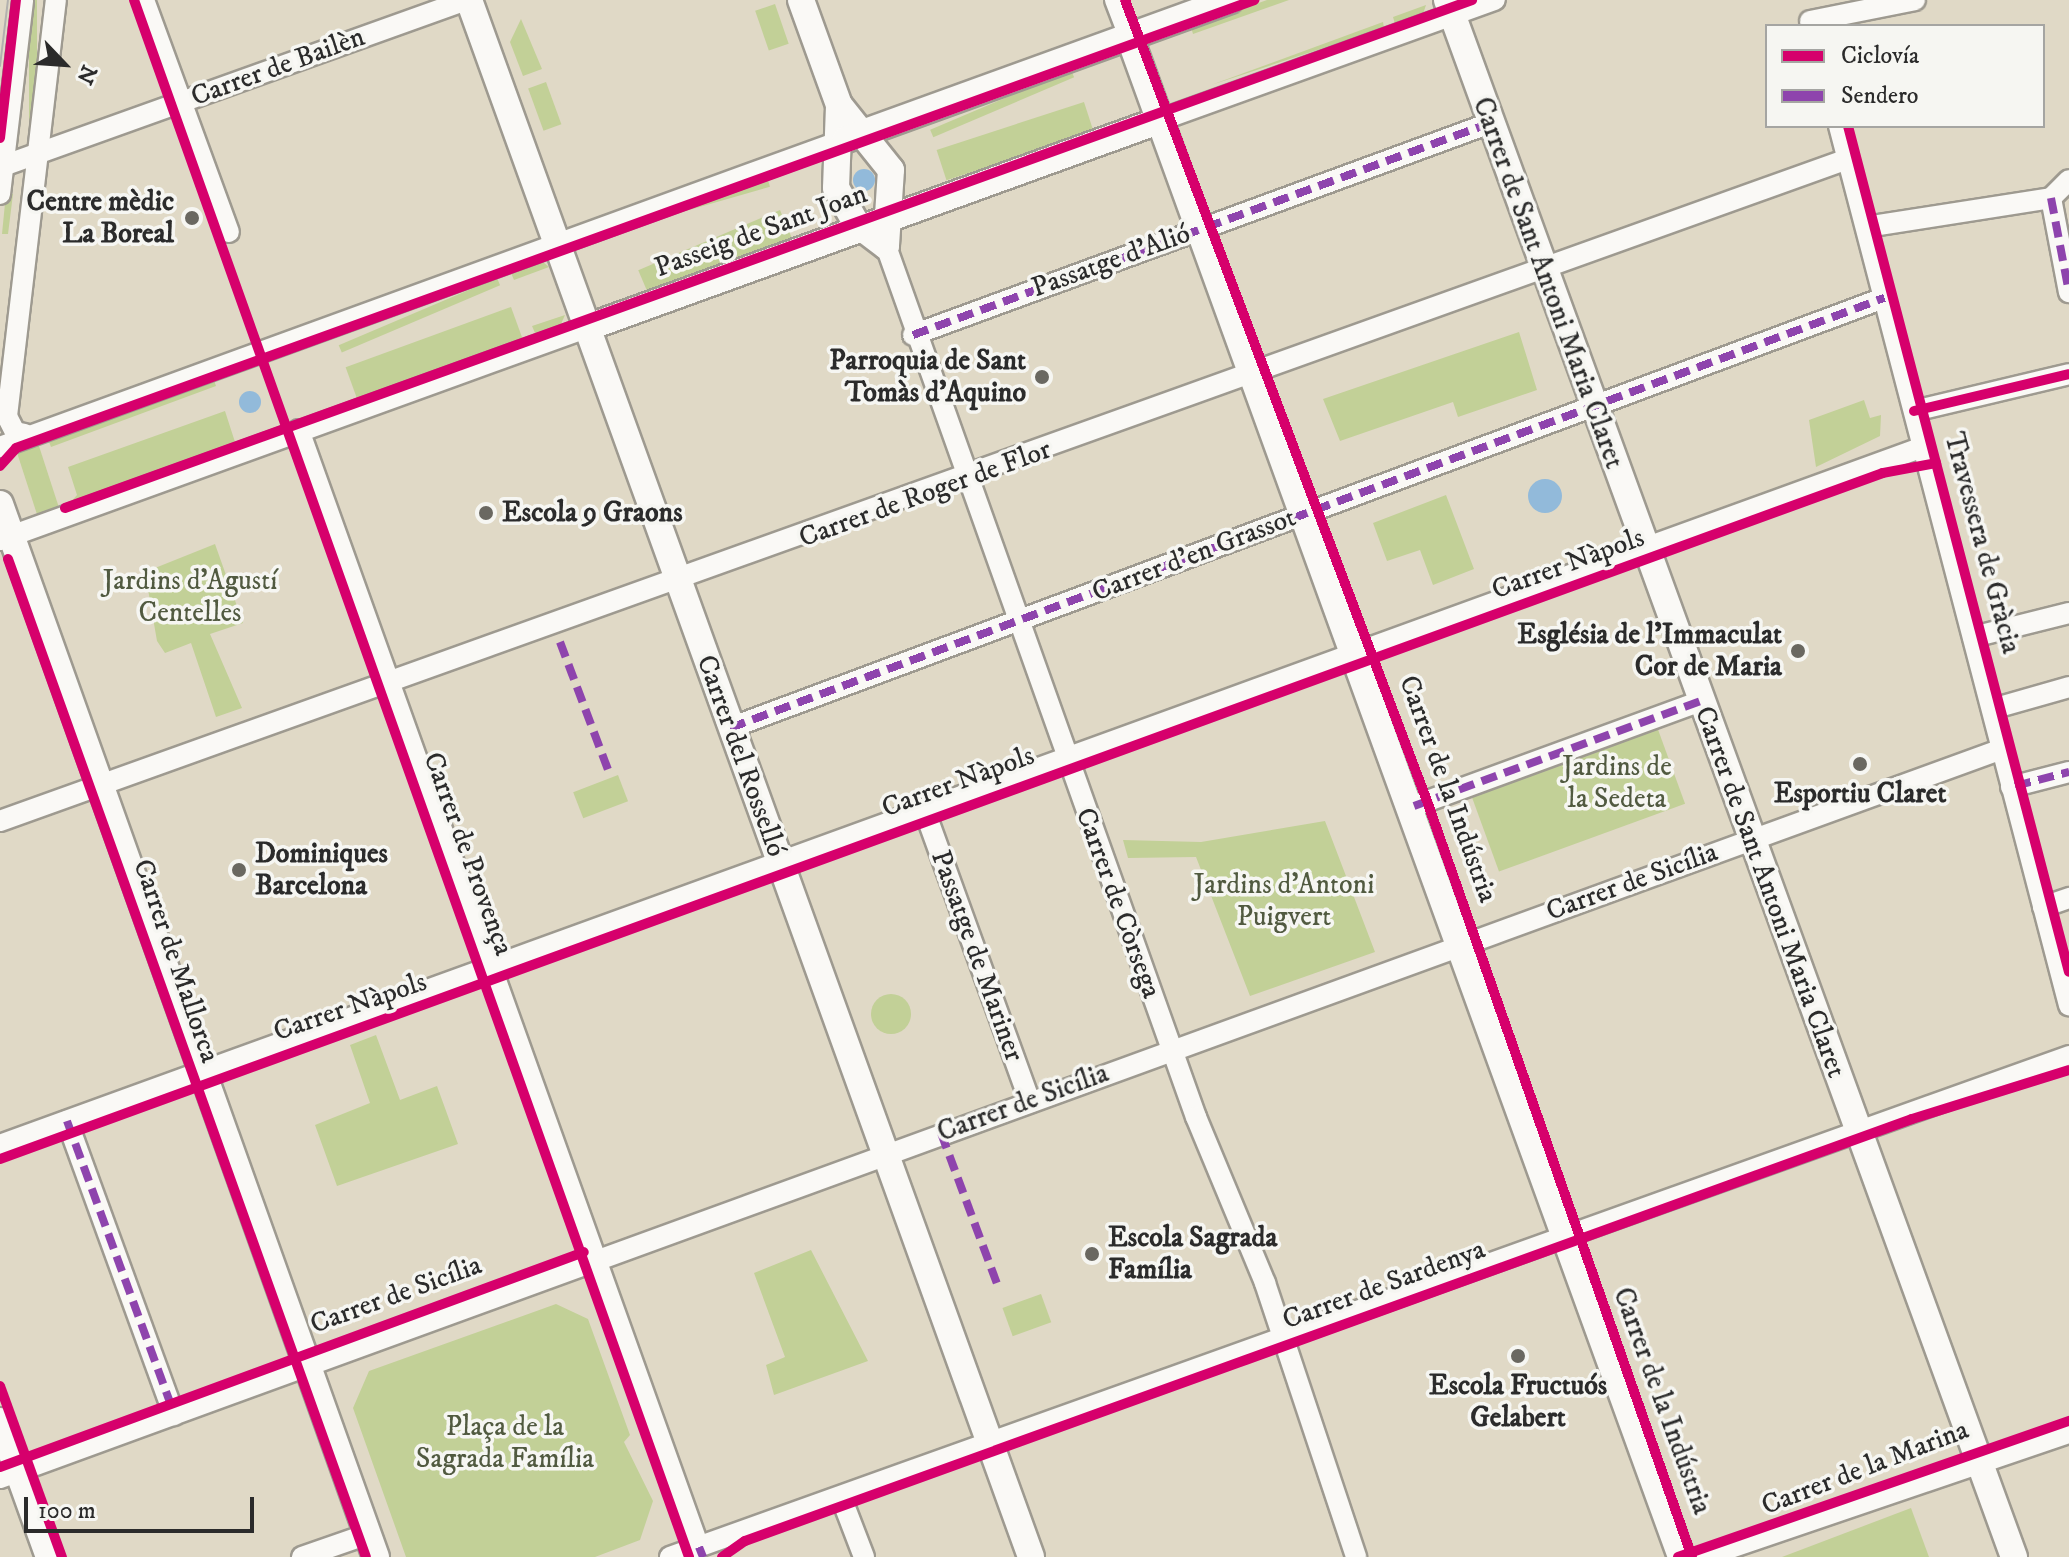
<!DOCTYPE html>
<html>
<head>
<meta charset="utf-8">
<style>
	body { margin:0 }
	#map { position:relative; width:2069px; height:1557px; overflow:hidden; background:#e0d9c6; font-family:"IM FELL DW Pica",serif }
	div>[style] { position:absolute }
	.green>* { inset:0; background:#c2d097; transform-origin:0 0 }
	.round { border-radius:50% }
	.water>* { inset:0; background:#92bada }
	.roads { filter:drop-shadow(2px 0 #9e9a90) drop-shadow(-2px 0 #9e9a90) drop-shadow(0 2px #9e9a90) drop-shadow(0 -2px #9e9a90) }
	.minor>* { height:20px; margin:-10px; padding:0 10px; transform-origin:10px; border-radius:10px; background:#faf9f6 }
	.major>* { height:26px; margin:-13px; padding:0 13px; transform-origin:13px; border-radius:13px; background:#faf9f6 }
	.tram>* { height:2px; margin:-1px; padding:0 1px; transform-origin:1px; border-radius:1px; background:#b2b1ae }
	.quiet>* { height:8px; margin-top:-4px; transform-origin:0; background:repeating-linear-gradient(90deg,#8e44ad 0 16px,transparent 0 24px) }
	.cycleway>* { height:10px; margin:-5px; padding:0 5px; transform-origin:5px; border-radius:5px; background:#d6006c }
	.dots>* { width:22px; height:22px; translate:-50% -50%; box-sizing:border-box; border:4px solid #f6f6f2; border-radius:50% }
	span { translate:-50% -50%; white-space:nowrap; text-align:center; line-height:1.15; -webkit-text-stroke:7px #f6f6f2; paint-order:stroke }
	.street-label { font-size:28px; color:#2b2b2b }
	.poi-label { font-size:28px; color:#2b2b2b; font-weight:700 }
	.right { translate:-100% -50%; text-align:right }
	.left { translate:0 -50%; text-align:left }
	.park-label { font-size:28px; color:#515a40 }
	.legend { position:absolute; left:1765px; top:24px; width:280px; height:104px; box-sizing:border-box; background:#f6f6f2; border:2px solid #a5a5a2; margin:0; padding:10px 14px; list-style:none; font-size:24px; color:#2b2b2b }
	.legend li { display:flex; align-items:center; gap:16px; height:40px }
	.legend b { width:40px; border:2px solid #a5a5a2 }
	.north { position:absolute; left:24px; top:24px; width:80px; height:80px; -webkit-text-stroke:6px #f6f6f2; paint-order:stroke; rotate:115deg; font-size:22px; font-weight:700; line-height:32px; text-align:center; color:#2b2b2b }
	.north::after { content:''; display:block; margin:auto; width:28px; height:36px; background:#2b2b2b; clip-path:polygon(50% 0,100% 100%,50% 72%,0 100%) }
	.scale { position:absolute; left:24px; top:1497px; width:230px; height:36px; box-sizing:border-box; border:4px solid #2b2b2b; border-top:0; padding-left:10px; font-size:24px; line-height:28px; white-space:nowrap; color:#2b2b2b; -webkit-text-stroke:6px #f6f6f2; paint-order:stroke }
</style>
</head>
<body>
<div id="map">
	<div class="green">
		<i style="left:29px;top:0;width:8px;height:128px"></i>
		<i style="clip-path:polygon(1267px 0,1289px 0,1193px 34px,1191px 27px)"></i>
		<i style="left:775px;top:4px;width:42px;height:21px;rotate:71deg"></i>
		<i style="clip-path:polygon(1426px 5px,1423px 14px,1395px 24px,1393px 17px)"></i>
		<i style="clip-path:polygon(521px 19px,542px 69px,523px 76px,510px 42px)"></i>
		<i style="clip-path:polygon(1383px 22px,1384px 28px,1211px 85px)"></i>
		<i style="left:1071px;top:70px;width:8px;height:153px;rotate:67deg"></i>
		<i style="left:546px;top:82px;width:45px;height:19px;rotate:70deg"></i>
		<i style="left:1084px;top:102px;width:32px;height:155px;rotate:72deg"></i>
		<i style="left:768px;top:180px;width:7px;height:152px;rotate:74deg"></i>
		<i style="clip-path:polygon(6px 193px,13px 194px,8px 234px,2px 234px)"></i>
		<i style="left:780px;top:210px;width:33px;height:154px;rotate:67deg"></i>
		<i style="clip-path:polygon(543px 262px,549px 267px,514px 280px,511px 273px)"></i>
		<i style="left:497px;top:278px;width:8px;height:172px;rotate:67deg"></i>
		<i style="left:511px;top:307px;width:33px;height:176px;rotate:70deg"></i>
		<i style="clip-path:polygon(565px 315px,561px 324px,535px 333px,532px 326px)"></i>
		<i style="clip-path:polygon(1519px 332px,1537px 390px,1458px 417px,1453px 402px,1340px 441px,1323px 399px)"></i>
		<i style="clip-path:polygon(214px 380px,216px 386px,51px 447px,48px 439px)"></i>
		<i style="clip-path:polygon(1864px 400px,1870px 418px,1881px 415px,1880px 436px,1816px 467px,1809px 420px)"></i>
		<i style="clip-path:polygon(225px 411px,235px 442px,70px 503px,77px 495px,68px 467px)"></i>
		<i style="left:38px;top:443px;width:67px;height:23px;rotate:72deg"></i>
		<i style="clip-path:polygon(1446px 495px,1474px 569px,1433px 585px,1420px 550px,1387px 561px,1373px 523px)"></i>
		<i style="clip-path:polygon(215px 544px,243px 623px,210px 634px,242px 708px,216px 717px,191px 643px,165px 653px,157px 641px,145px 572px)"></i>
		<i style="left:1656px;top:724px;width:85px;height:198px;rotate:70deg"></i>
		<i style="left:618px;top:775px;width:28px;height:48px;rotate:69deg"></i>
		<i style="clip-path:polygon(1325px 821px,1375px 952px,1250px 996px,1196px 857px,1128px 858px,1123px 840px,1201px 842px)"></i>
		<i class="round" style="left:871px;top:994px;width:40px;height:40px"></i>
		<i style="clip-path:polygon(376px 1035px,400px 1100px,437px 1086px,458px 1144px,337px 1186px,315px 1125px,370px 1103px,350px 1045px)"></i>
		<i style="clip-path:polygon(811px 1250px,868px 1361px,774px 1395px,766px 1365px,785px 1357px,754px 1273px)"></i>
		<i style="left:1041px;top:1294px;width:30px;height:41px;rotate:70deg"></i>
		<i style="clip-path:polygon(556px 1304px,588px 1319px,630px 1435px,624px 1442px,653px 1501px,640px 1540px,595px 1557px,406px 1557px,353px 1408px,369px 1371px)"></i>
		<i style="clip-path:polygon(1911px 1508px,1929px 1557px,1782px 1557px)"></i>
	</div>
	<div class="water">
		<i class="round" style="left:853px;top:169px;width:22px;height:22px"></i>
		<i class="round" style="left:239px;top:391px;width:22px;height:22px"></i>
		<i class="round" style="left:1528px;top:479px;width:34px;height:34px"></i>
	</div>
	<div class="roads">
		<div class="minor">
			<i style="left:144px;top:0;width:247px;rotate:69.9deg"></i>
			<i style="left:1115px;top:0;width:39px;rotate:69deg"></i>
			<i style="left:1810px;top:21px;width:107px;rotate:-11.3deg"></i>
			<i style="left:1158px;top:121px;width:358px;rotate:-19.8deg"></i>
			<i style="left:1839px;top:126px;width:909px;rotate:75.34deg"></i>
			<i style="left:0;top:167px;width:495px;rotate:-19.7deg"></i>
			<i style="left:0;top:194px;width:195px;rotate:-83.2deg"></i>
			<i style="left:2051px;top:198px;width:96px;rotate:79.2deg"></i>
			<i style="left:1866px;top:227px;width:187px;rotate:-8.9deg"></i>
			<i style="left:2051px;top:198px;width:25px;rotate:-45deg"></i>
			<i style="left:886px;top:246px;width:925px;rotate:70.41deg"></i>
			<i style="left:1196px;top:1117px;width:180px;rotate:67.4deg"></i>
			<i style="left:1265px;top:1283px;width:289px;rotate:71.6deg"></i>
			<i style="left:913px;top:335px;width:615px;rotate:-20.17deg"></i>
			<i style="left:1914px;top:411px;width:159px;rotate:-13.4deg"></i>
			<i style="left:299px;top:430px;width:1186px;rotate:70.3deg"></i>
			<i style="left:25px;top:434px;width:10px;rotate:-169deg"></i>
			<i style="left:15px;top:432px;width:18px;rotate:-117deg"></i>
			<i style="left:7px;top:416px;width:419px;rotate:-83.3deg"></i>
			<i style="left:0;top:447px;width:889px;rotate:-20.01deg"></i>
			<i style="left:0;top:540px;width:623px;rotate:-19.89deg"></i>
			<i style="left:1973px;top:637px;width:99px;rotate:-14deg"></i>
			<i style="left:1992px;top:709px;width:80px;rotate:-15.9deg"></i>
			<i style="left:730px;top:728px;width:1232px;rotate:-20.44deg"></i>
			<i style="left:2011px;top:787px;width:60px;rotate:-14.5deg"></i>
			<i style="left:1414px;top:806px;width:306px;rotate:-20.1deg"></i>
			<i style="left:924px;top:809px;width:312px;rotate:70.1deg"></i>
			<i style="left:0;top:821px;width:1963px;rotate:-19.71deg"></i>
			<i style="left:2043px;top:907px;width:28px;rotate:-19deg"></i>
			<i style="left:67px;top:1121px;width:313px;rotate:70deg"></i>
			<i style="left:0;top:1145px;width:2046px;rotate:-19.95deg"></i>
			<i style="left:0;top:1478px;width:2131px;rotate:-20.01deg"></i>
			<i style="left:841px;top:1497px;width:64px;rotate:69deg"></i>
			<i style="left:302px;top:1557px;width:70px;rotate:-19.2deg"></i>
			<i style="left:670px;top:1557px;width:1486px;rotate:-19.7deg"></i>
			<i style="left:1704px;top:1557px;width:385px;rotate:-18.8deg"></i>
		</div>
		<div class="major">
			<i style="left:469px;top:0;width:1655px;rotate:70.15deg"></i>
			<i style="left:801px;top:0;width:112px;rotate:70.1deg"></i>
			<i style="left:839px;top:105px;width:83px;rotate:51.3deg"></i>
			<i style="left:891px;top:170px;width:76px;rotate:93.8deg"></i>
			<i style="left:886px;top:246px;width:38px;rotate:-143deg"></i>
			<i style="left:856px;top:223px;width:40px;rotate:-119.7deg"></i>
			<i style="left:836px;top:188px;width:83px;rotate:-87.9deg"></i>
			<i style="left:1447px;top:0;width:1657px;rotate:69.99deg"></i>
			<i style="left:1129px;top:36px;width:1618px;rotate:70.05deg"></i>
			<i style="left:846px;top:139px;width:408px;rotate:-19.9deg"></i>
			<i style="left:586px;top:328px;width:608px;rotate:-19.89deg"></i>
			<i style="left:0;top:504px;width:1118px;rotate:70.35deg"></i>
			<i style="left:0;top:1421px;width:145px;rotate:70.2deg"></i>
		</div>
	</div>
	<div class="tram">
		<i style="left:0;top:66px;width:66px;rotate:-83.1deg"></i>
	</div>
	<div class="quiet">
		<i style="left:2051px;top:198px;width:96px;rotate:79.2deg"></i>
		<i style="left:913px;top:335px;width:615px;rotate:-20.17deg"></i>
		<i style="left:560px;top:642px;width:137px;rotate:69.4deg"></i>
		<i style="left:730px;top:728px;width:1232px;rotate:-20.44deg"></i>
		<i style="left:2015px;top:786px;width:56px;rotate:-14.5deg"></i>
		<i style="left:1414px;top:806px;width:306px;rotate:-20.1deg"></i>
		<i style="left:67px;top:1121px;width:308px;rotate:69.9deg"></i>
		<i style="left:941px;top:1133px;width:163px;rotate:69.6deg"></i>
		<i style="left:699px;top:1547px;width:11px;rotate:68deg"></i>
	</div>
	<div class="cycleway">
		<i style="left:134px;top:0;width:1653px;rotate:70.38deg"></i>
		<i style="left:1125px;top:0;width:856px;rotate:69.34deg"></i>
		<i style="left:1427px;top:801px;width:801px;rotate:70.68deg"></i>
		<i style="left:1848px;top:126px;width:874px;rotate:75.36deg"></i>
		<i style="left:0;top:138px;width:139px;rotate:-83.4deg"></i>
		<i style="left:1914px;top:411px;width:159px;rotate:-13.4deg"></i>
		<i style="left:0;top:466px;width:24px;rotate:-48deg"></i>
		<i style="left:16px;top:448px;width:1317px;rotate:-19.89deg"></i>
		<i style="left:65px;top:508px;width:1496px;rotate:-19.85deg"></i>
		<i style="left:8px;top:559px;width:1060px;rotate:70.27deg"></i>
		<i style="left:0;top:1159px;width:2004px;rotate:-20.02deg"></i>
		<i style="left:1883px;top:473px;width:54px;rotate:-10.7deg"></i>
		<i style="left:0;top:1386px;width:182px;rotate:70.1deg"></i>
		<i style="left:0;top:1467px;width:622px;rotate:-20.21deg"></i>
		<i style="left:722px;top:1557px;width:28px;rotate:-35deg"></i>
		<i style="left:745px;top:1541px;width:1241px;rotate:-19.88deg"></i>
		<i style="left:1912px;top:1119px;width:164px;rotate:-17.3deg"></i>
		<i style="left:1678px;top:1557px;width:414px;rotate:-19.2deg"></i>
	</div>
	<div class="dots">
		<i style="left:192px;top:218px;background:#6a6861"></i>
		<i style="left:1042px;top:377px;background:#6a6861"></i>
		<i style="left:486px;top:513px;background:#6a6861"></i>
		<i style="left:1798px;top:651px;background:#6a6861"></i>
		<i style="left:1860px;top:764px;background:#6a6861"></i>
		<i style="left:239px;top:870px;background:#6a6861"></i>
		<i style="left:1092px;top:1254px;background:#6a6861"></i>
		<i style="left:1518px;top:1356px;background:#6a6861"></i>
	</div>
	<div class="street-label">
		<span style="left:278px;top:67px;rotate:-20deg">Carrer de Bailèn</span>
		<span style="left:761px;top:231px;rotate:-20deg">Passeig de Sant Joan</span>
		<span style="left:1111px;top:261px;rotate:-20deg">Passatge d'Alió</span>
		<span style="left:1548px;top:283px;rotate:70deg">Carrer de Sant Antoni Maria Claret</span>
		<span style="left:925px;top:494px;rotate:-20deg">Carrer de Roger de Flor</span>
		<span style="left:1982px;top:543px;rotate:75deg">Travessera de Gràcia</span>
		<span style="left:1194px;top:555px;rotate:-21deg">Carrer d'en Grassot</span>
		<span style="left:1568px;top:564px;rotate:-20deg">Carrer Nàpols</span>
		<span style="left:741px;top:756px;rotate:70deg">Carrer del Rosselló</span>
		<span style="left:958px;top:782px;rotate:-20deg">Carrer Nàpols</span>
		<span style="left:1448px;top:789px;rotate:70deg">Carrer de la Indústria</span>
		<span style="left:468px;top:854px;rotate:70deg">Carrer de Provença</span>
		<span style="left:1632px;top:882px;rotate:-20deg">Carrer de Sicília</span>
		<span style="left:1770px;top:892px;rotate:70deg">Carrer de Sant Antoni Maria Claret</span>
		<span style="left:1118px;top:903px;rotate:70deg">Carrer de Còrsega</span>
		<span style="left:977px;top:956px;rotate:70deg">Passatge de Mariner</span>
		<span style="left:176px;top:961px;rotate:71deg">Carrer de Mallorca</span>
		<span style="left:350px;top:1007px;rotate:-19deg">Carrer Nàpols</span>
		<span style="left:1023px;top:1103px;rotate:-20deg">Carrer de Sicília</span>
		<span style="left:1384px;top:1285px;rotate:-20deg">Carrer de Sardenya</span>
		<span style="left:396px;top:1295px;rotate:-20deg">Carrer de Sicília</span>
		<span style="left:1662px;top:1401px;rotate:70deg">Carrer de la Indústria</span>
		<span style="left:1865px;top:1468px;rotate:-21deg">Carrer de la Marina</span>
	</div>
	<div class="poi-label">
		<span class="right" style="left:174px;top:218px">Centre mèdic<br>La Boreal</span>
		<span class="right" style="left:1026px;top:377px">Parroquia de Sant<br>Tomàs d'Aquino</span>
		<span class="left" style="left:502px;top:513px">Escola 9 Graons</span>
		<span class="right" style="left:1782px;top:651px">Església de l'Immaculat<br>Cor de Maria</span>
		<span style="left:1860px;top:794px">Esportiu Claret</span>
		<span class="left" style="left:255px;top:870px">Dominiques<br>Barcelona</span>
		<span class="left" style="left:1108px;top:1254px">Escola Sagrada<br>Família</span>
		<span style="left:1518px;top:1402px">Escola Fructuós<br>Gelabert</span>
	</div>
	<div class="park-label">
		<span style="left:190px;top:597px">Jardins d'Agustí<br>Centelles</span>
		<span style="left:1617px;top:783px">Jardins de<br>la Sedeta</span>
		<span style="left:1284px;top:901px">Jardins d'Antoni<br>Puigvert</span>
		<span style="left:505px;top:1443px">Plaça de la<br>Sagrada Família</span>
	</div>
	<ul class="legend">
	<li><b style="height:10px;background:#d6006c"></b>Ciclovía</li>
	<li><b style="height:10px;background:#8e44ad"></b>Sendero</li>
	</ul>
	<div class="north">N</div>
	<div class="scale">100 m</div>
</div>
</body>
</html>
